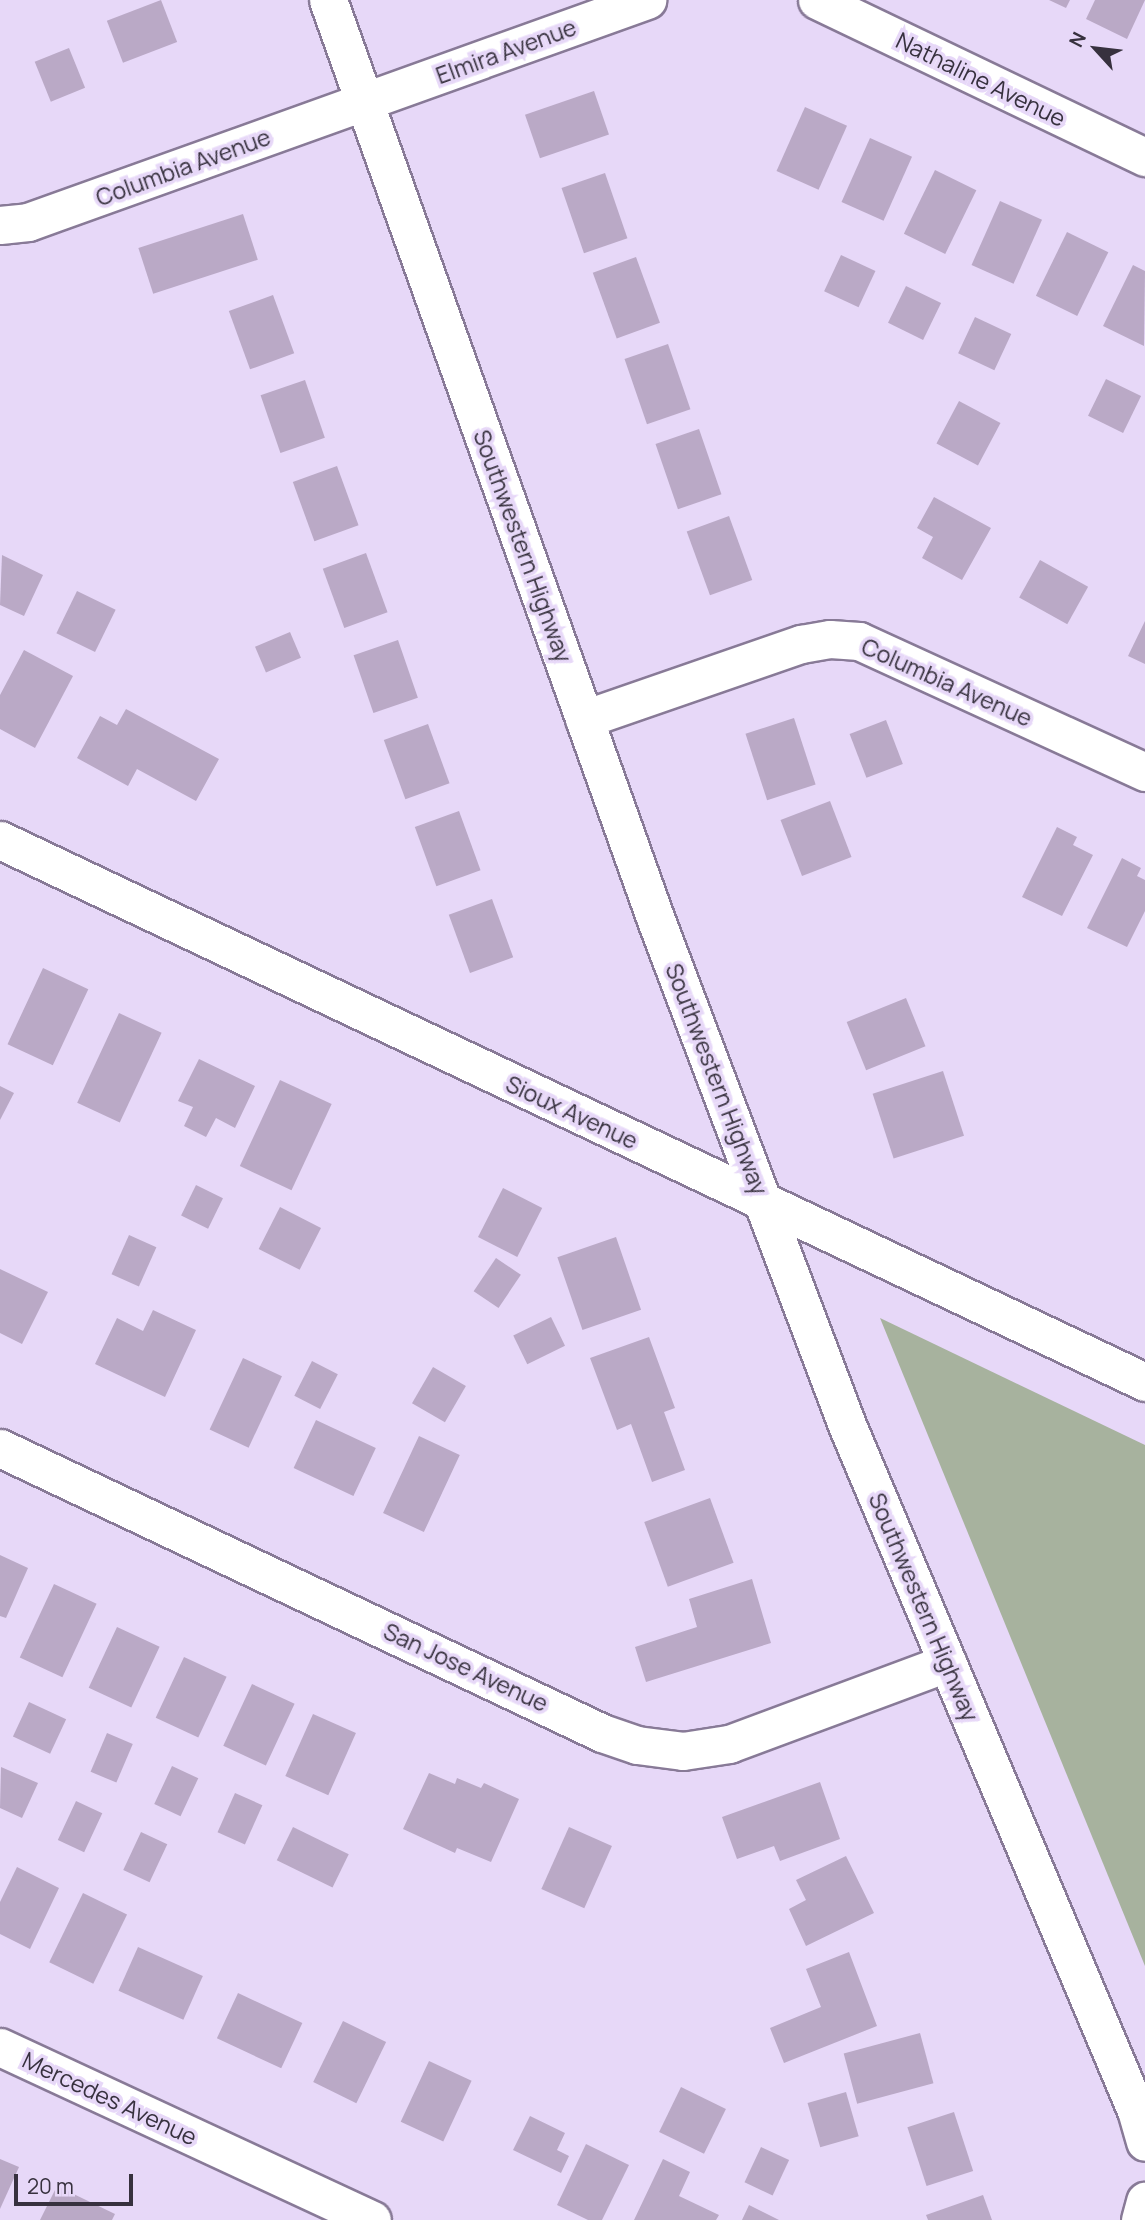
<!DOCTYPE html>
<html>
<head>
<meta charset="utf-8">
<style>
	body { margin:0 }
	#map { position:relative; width:1145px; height:2220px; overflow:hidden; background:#e7d8f8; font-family:Manrope,sans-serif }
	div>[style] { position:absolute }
	.green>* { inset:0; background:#a7b29e }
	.building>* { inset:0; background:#baa9c6; transform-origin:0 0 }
	.roads { filter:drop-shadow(2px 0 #887a97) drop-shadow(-2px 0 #887a97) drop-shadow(0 2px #887a97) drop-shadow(0 -2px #887a97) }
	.minor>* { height:37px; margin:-18.5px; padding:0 18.5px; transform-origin:18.5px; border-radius:18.5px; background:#fff }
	span { translate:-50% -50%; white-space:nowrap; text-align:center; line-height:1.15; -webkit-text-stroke:7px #e7d8f8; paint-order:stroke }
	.street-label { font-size:23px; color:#37313e }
	.north { position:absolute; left:1061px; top:14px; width:70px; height:70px; -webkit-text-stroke:5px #e7d8f8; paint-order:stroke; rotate:297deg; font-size:19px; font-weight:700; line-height:28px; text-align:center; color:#37313e }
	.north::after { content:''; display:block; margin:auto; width:24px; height:32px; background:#37313e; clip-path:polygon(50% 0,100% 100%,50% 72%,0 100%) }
	.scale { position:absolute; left:14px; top:2174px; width:119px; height:32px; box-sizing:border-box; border:4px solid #37313e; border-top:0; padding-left:9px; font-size:21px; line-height:24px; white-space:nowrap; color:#37313e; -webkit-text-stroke:5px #e7d8f8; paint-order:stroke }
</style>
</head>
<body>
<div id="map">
	<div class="green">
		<i style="clip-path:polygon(880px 1318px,1145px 1445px,1145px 1966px)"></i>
	</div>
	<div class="building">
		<i style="left:161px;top:0;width:45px;height:58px;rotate:69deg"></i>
		<i style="clip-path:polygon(1049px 0,1070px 0,1066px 8px)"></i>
		<i style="clip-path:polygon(1095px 0,1145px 0,1127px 39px,1086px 19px)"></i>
		<i style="left:69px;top:48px;width:43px;height:37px;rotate:68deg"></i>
		<i style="left:594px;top:91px;width:46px;height:73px;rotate:71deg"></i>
		<i style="left:805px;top:107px;width:46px;height:70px;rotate:24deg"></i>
		<i style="left:870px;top:138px;width:46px;height:70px;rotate:24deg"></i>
		<i style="left:935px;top:170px;width:46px;height:71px;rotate:26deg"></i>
		<i style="left:605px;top:173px;width:69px;height:46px;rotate:71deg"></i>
		<i style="left:1000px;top:201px;width:46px;height:70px;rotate:24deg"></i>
		<i style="left:243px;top:214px;width:48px;height:110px;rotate:72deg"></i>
		<i style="left:1067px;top:232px;width:46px;height:71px;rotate:26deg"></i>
		<i style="left:841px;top:255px;width:38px;height:40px;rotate:25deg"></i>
		<i style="left:636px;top:257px;width:70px;height:46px;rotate:70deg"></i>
		<i style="clip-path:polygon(1133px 265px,1145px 271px,1144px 346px,1103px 326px)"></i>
		<i style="left:906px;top:286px;width:39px;height:41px;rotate:26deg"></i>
		<i style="left:273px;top:295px;width:62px;height:47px;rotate:70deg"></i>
		<i style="left:975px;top:317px;width:40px;height:40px;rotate:25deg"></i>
		<i style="left:668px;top:344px;width:69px;height:46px;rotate:71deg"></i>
		<i style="left:1106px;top:379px;width:39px;height:41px;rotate:26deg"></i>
		<i style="left:305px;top:380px;width:61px;height:47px;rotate:71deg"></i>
		<i style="left:959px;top:401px;width:47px;height:48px;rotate:28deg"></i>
		<i style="left:699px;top:429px;width:69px;height:46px;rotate:71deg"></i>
		<i style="left:337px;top:466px;width:63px;height:47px;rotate:70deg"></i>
		<i style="clip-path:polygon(934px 497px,991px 528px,962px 580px,922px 558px,933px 537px,917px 528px)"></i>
		<i style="left:729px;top:516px;width:68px;height:45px;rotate:70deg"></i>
		<i style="left:366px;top:553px;width:63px;height:46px;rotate:70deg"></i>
		<i style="clip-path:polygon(2px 555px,43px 575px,24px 616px,0 605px)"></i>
		<i style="left:1040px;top:560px;width:55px;height:43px;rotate:29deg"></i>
		<i style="left:77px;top:591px;width:43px;height:47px;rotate:26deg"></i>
		<i style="clip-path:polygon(1145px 621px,1145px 664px,1128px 656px)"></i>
		<i style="left:290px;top:632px;width:28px;height:38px;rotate:67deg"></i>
		<i style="left:398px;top:640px;width:61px;height:47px;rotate:71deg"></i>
		<i style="clip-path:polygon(24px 650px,73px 676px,35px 748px,0 729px,0 695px)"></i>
		<i style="clip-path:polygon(126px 709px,219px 759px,196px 801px,137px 769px,128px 786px,77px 758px,100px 716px,117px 725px)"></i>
		<i style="left:794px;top:718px;width:70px;height:51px;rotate:72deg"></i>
		<i style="left:886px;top:720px;width:47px;height:39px;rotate:69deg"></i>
		<i style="left:428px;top:724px;width:63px;height:47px;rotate:70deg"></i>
		<i style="left:830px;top:801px;width:60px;height:53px;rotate:69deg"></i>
		<i style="left:459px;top:811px;width:63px;height:47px;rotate:70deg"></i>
		<i style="clip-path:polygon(1057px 827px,1077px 837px,1073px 845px,1093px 855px,1062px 916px,1022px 897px)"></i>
		<i style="clip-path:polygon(1122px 858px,1141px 868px,1137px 876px,1145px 880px,1145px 911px,1127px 947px,1087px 928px)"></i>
		<i style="left:492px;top:899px;width:62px;height:46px;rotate:70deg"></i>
		<i style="left:43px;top:968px;width:50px;height:84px;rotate:25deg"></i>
		<i style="left:906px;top:998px;width:52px;height:64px;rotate:68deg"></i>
		<i style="left:119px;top:1013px;width:47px;height:99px;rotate:25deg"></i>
		<i style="clip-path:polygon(199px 1059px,255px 1086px,235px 1128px,216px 1118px,206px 1137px,184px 1126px,193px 1107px,178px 1101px)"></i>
		<i style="left:943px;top:1071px;width:68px;height:74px;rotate:72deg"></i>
		<i style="left:280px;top:1080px;width:57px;height:95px;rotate:25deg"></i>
		<i style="clip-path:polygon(0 1086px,14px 1093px,0 1120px)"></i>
		<i style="left:196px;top:1185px;width:30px;height:34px;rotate:26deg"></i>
		<i style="left:503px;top:1188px;width:44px;height:55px;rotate:27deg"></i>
		<i style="left:280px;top:1207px;width:46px;height:47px;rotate:27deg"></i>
		<i style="left:129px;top:1235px;width:30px;height:43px;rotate:24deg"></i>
		<i style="left:616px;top:1237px;width:77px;height:62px;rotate:71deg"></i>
		<i style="left:496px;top:1258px;width:30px;height:40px;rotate:34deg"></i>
		<i style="clip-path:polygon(0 1269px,48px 1292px,22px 1344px,0 1333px)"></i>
		<i style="clip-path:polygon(153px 1310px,196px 1330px,165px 1397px,95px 1364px,117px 1318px,143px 1331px)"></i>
		<i style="left:551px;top:1317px;width:32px;height:42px;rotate:64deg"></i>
		<i style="clip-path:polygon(649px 1337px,675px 1408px,664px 1412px,685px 1470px,652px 1482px,631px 1424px,617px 1430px,590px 1358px)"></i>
		<i style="left:243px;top:1358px;width:43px;height:79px;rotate:25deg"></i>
		<i style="left:312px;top:1361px;width:29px;height:39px;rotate:27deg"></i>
		<i style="left:433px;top:1367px;width:38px;height:42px;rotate:30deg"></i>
		<i style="left:316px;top:1420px;width:66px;height:53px;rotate:25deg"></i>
		<i style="left:419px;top:1436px;width:45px;height:85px;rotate:25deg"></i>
		<i style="left:710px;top:1498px;width:69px;height:70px;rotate:70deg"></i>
		<i style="clip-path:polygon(0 1555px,28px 1568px,6px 1618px,0 1616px)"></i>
		<i style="clip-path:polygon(752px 1579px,771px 1643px,646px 1682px,635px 1647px,697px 1627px,689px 1599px)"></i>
		<i style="left:54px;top:1584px;width:47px;height:81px;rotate:25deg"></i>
		<i style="left:117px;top:1627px;width:47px;height:67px;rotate:25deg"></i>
		<i style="left:184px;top:1657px;width:47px;height:67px;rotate:25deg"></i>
		<i style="left:252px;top:1684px;width:47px;height:68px;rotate:25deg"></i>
		<i style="left:29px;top:1702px;width:41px;height:38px;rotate:25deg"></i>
		<i style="left:313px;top:1714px;width:47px;height:68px;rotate:24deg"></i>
		<i style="left:107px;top:1733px;width:28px;height:42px;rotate:23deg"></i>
		<i style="left:172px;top:1766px;width:29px;height:42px;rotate:25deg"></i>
		<i style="clip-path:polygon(1px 1767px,38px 1783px,22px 1818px,0 1808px)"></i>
		<i style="clip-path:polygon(429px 1773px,455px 1784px,457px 1778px,481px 1788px,484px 1783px,519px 1799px,491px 1862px,457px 1848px,455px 1853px,403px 1829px)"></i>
		<i style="clip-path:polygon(820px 1782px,840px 1839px,780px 1861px,774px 1846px,737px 1859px,722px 1817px)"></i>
		<i style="left:235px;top:1793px;width:30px;height:43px;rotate:24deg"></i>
		<i style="left:76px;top:1801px;width:29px;height:43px;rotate:25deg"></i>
		<i style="left:293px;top:1827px;width:62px;height:37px;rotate:26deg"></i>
		<i style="left:569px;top:1827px;width:47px;height:68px;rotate:24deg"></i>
		<i style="left:141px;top:1832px;width:29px;height:42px;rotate:25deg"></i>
		<i style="clip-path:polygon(846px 1856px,874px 1913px,806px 1946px,789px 1909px,806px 1900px,796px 1880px)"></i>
		<i style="clip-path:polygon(17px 1867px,59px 1888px,30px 1949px,0 1934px,0 1902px)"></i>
		<i style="left:83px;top:1893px;width:49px;height:77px;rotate:26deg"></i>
		<i style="left:138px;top:1947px;width:71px;height:48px;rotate:24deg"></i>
		<i style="clip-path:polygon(849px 1952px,877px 2026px,784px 2063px,770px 2028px,821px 2007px,806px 1969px)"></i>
		<i style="left:238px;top:1993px;width:71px;height:50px;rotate:25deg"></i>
		<i style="left:343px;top:2021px;width:48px;height:68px;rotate:26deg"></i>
		<i style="left:920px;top:2033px;width:52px;height:79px;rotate:75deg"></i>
		<i style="left:429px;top:2061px;width:47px;height:67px;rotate:25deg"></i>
		<i style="left:681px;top:2087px;width:50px;height:50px;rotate:26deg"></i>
		<i style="left:846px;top:2092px;width:46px;height:40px;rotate:74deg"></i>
		<i style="left:954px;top:2112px;width:62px;height:49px;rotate:72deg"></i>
		<i style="clip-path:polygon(530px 2116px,565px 2133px,557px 2150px,569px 2156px,561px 2173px,513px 2150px)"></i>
		<i style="clip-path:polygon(586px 2144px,629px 2165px,602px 2220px,588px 2220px,557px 2205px)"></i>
		<i style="left:761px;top:2147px;width:31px;height:39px;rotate:25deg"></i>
		<i style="clip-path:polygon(0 2159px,19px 2167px,0 2209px)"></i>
		<i style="clip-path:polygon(663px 2159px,690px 2172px,679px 2196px,719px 2215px,716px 2220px,634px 2220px)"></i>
		<i style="clip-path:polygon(57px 2186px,115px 2214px,112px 2220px,40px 2220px)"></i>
		<i style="clip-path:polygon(983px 2195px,992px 2220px,928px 2220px,926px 2215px)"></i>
		<i style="clip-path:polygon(749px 2205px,779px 2220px,742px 2220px)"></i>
	</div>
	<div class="roads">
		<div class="minor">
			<i style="left:328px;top:0;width:977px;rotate:70.38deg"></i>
			<i style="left:656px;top:920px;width:540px;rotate:69.28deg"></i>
			<i style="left:847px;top:1425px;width:743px;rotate:67.13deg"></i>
			<i style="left:1136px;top:2110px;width:33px;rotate:74deg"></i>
			<i style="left:817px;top:0;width:364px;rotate:25.6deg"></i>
			<i style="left:0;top:225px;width:28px;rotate:-6deg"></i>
			<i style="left:28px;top:222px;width:658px;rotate:-19.73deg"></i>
			<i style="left:584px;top:719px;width:230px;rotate:-19.1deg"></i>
			<i style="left:801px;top:644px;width:29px;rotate:-10deg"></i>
			<i style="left:830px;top:639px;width:29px;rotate:4deg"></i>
			<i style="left:859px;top:641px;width:315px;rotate:24.6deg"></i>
			<i style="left:0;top:840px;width:1267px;rotate:25.33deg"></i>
			<i style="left:0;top:1448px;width:666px;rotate:25.33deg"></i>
			<i style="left:602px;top:1733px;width:37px;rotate:19deg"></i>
			<i style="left:637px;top:1745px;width:46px;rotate:7.4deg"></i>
			<i style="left:683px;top:1751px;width:47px;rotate:-8.7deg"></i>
			<i style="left:729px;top:1744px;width:233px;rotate:-20.4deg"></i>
			<i style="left:0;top:2047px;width:410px;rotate:24.9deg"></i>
			<i style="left:1140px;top:2220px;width:20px;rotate:-75deg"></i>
		</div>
	</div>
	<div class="street-label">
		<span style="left:506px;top:51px;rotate:-20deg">Elmira Avenue</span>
		<span style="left:981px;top:79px;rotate:26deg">Nathaline Avenue</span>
		<span style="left:183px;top:167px;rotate:-20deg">Columbia Avenue</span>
		<span style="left:523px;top:546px;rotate:70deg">Southwestern Highway</span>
		<span style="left:947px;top:682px;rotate:24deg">Columbia Avenue</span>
		<span style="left:717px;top:1079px;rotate:69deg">Southwestern Highway</span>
		<span style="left:572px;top:1112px;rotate:25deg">Sioux Avenue</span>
		<span style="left:924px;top:1607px;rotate:67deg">Southwestern Highway</span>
		<span style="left:466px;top:1667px;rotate:25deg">San Jose Avenue</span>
		<span style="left:110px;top:2098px;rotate:25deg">Mercedes Avenue</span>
	</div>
	<div class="north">N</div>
	<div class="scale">20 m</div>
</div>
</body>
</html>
